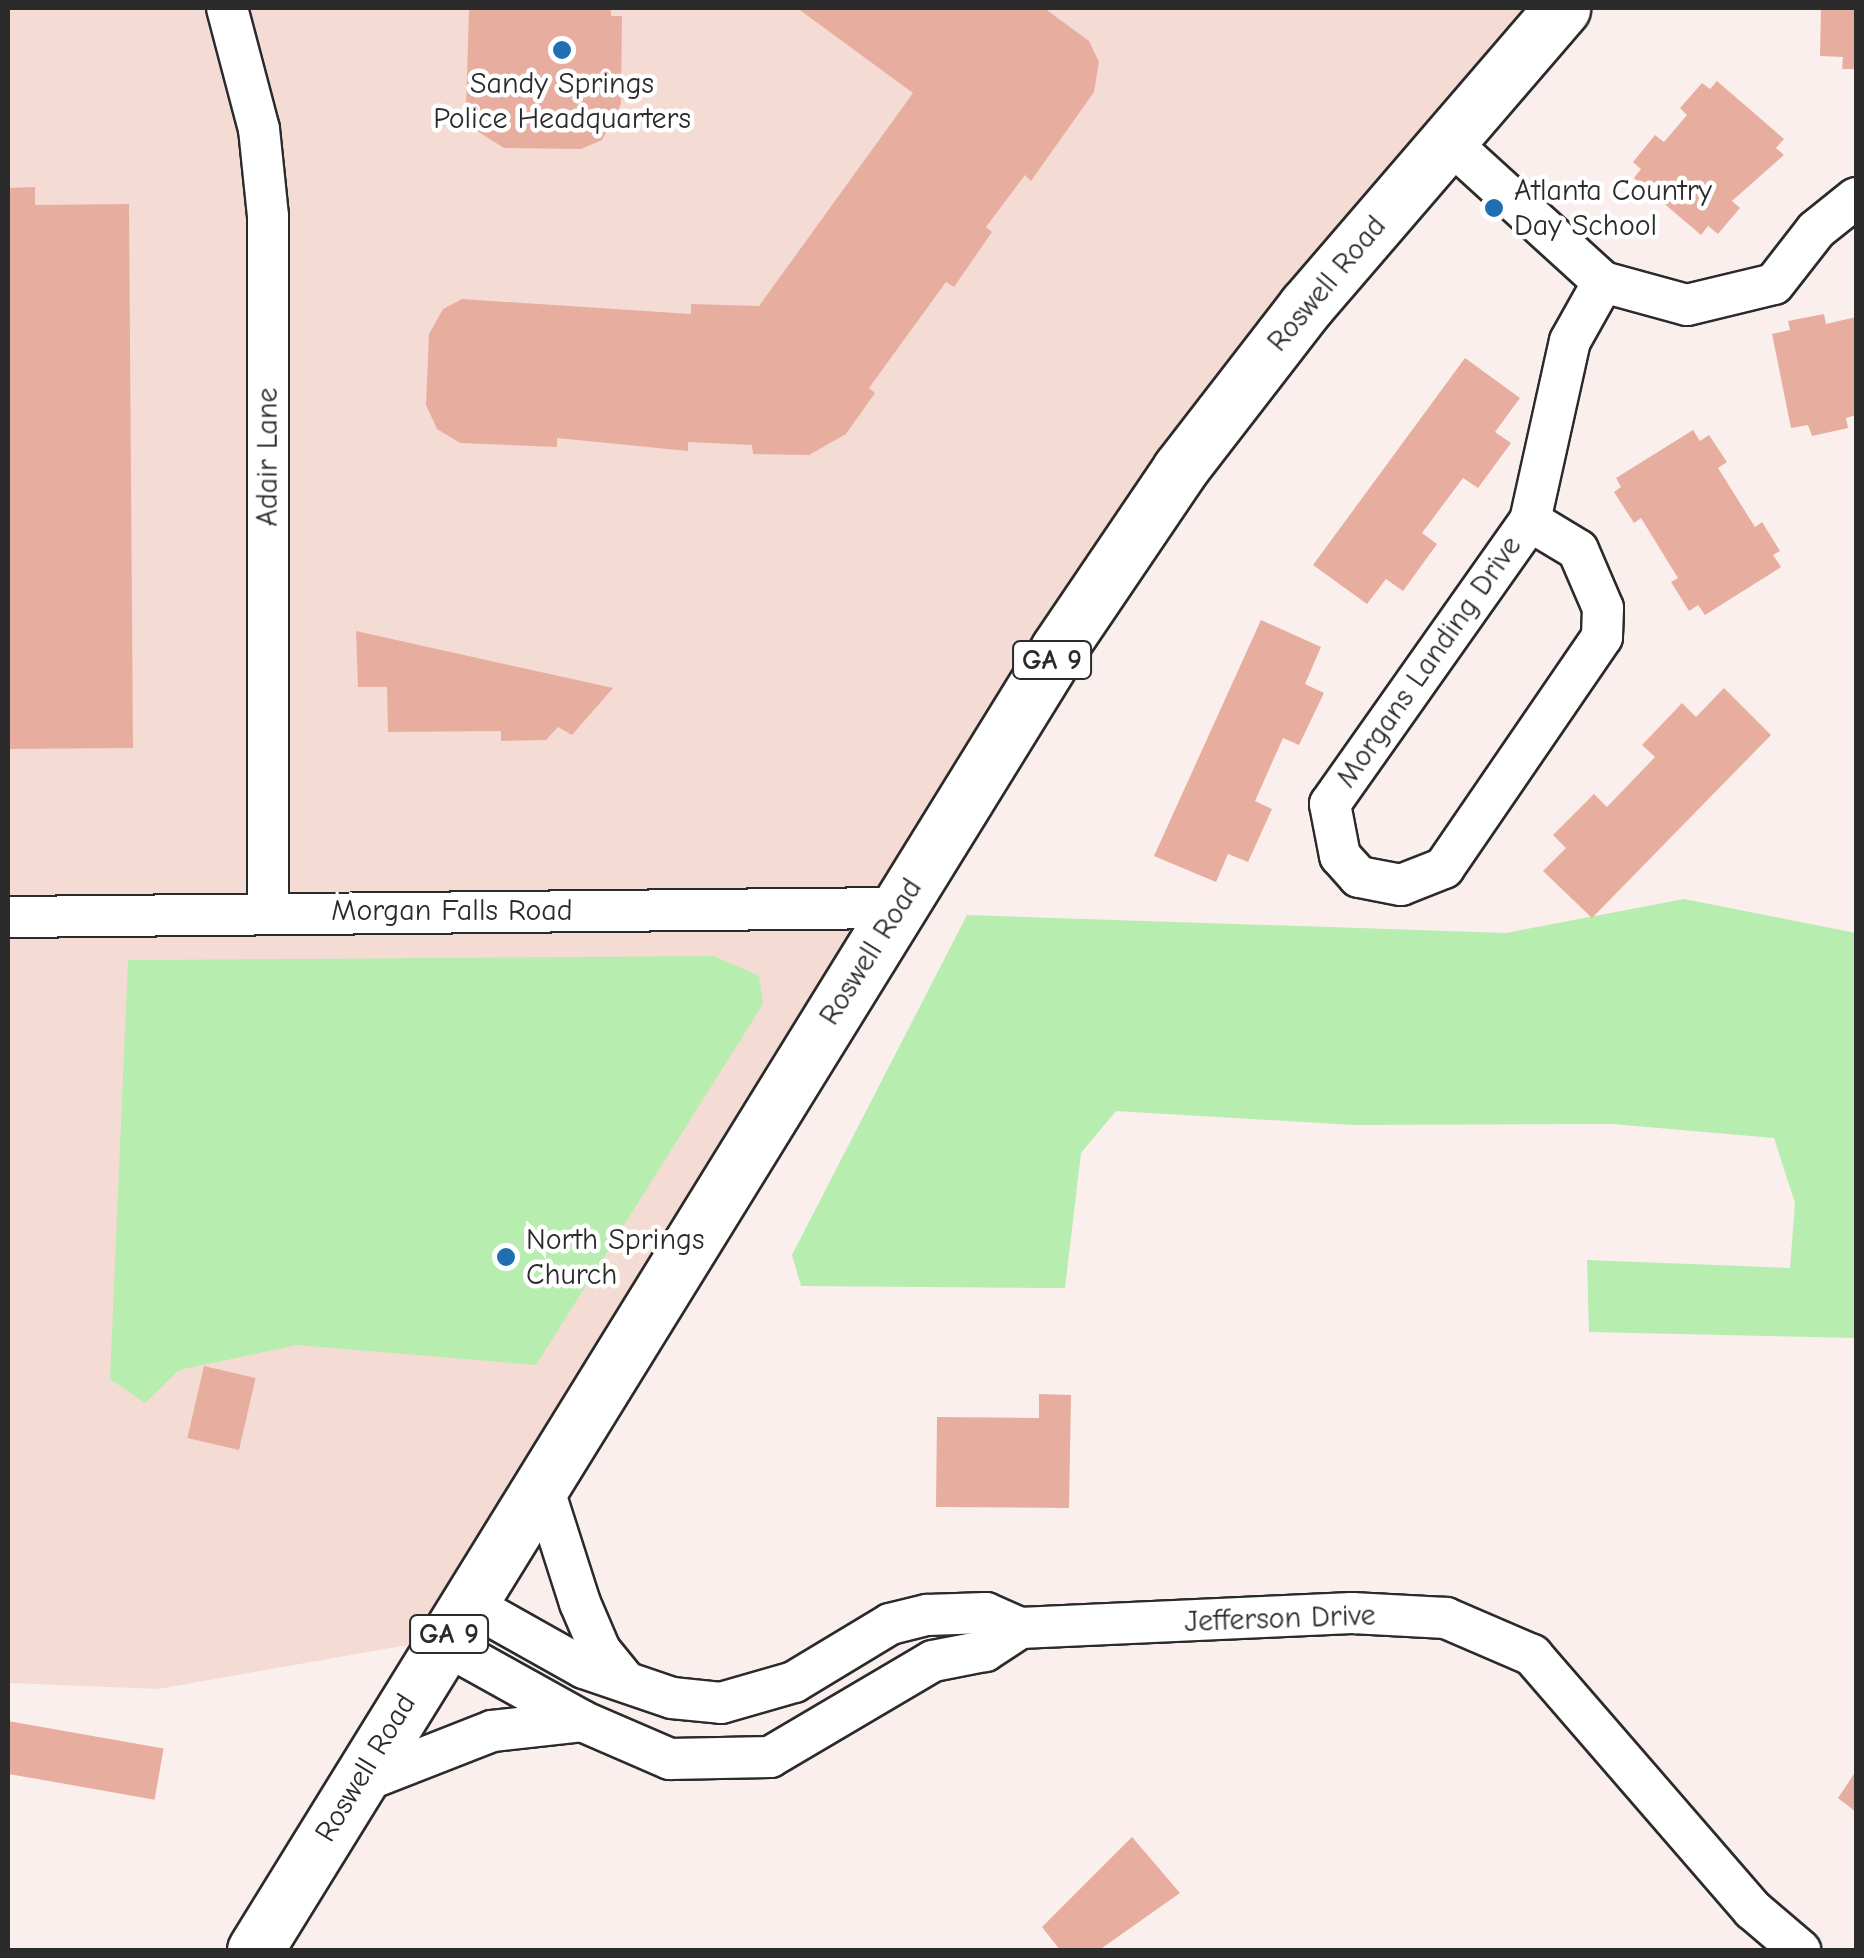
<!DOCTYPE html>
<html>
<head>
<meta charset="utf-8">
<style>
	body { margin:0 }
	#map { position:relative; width:1864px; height:1958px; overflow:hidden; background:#faefec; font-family:"Comic Neue",sans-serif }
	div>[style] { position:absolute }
	.built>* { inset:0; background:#f4dcd5 }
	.green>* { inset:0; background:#b7edaf }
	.building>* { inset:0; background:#e7aea0; transform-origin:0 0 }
	.roads { filter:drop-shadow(2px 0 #2b2b2b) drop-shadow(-2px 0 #2b2b2b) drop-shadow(0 2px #2b2b2b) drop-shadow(0 -2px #2b2b2b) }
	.street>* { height:40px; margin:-20px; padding:0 20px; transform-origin:20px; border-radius:20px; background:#fff }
	.primary>* { height:55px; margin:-27.5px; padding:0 27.5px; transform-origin:27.5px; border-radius:27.5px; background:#fff }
	.dots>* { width:28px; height:28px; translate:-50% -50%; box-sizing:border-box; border:5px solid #fff; border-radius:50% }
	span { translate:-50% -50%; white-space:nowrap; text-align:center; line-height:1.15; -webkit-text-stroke:9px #fff; paint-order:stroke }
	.shield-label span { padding:2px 8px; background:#fff; border:2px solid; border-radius:8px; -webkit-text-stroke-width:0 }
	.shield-label { font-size:28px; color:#2b2b2b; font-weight:700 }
	.poi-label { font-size:30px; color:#2b2b2b }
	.left { translate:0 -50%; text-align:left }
	.street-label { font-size:30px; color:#2b2b2b }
	.frame { position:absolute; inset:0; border:10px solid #2b2b2b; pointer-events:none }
</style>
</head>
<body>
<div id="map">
	<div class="built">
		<i style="clip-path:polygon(8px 8px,1554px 8px,939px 806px,442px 1639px,158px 1689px,8px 1683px)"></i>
	</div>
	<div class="green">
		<i style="clip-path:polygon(1684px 899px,1856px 933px,1856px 1338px,1589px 1332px,1587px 1260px,1790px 1268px,1795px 1203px,1774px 1138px,1612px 1124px,1353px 1125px,1116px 1111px,1081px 1153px,1065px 1288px,801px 1286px,792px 1255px,967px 915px,1506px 933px)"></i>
		<i style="clip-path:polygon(714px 956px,759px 976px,763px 1004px,536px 1365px,297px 1345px,179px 1370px,145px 1403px,110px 1379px,128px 960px)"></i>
	</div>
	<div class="building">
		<i style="clip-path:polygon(611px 8px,611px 16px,622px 16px,621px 104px,602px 140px,581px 149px,504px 148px,474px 129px,466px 107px,469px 10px)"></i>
		<i style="clip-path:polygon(797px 8px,1044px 8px,1089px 41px,1099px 62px,1094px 92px,1031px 181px,1025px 175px,986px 227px,992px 232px,954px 287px,946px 282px,869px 388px,875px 393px,846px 434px,809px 455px,753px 454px,752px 445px,688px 442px,688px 451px,557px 438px,557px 447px,460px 443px,437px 429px,426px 405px,429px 334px,443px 309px,462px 299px,691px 314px,691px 304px,759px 306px,913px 93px)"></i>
		<i style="clip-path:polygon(1821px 8px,1856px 8px,1856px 69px,1842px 69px,1843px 57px,1820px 56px)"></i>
		<i style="clip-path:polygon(1717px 81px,1784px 139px,1776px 148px,1784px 155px,1732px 201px,1740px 208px,1718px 234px,1708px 226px,1701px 235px,1634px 178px,1641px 169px,1633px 162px,1655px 135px,1664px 142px,1687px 115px,1680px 108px,1702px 83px,1710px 89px)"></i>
		<i style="clip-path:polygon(35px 187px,35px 205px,129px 204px,133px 748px,8px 749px,8px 188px)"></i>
		<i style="clip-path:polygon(1824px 314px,1826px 324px,1856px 317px,1856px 415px,1846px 418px,1848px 428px,1812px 436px,1808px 425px,1791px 428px,1772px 334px,1790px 330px,1788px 321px)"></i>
		<i style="clip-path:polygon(1465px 358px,1520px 398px,1495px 432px,1511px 443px,1478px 488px,1463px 478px,1422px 533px,1437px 544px,1403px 591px,1386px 579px,1367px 604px,1313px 565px)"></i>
		<i style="clip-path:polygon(1693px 430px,1700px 441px,1709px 435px,1727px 462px,1718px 468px,1755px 527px,1762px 522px,1780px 551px,1773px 555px,1781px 567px,1705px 615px,1698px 605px,1689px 611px,1671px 582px,1678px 578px,1641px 518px,1634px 523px,1614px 492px,1621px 487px,1616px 478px)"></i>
		<i style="clip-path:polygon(1261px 620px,1321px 647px,1305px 684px,1324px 693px,1299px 745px,1283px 738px,1255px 801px,1272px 809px,1248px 862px,1228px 854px,1216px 882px,1154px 856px)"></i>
		<i style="clip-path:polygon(356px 631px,613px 688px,572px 735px,558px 727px,546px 740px,501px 741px,501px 731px,388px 732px,387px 687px,358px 687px)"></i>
		<i style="clip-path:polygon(1724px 688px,1771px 735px,1592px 918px,1543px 871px,1566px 848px,1553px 835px,1594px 794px,1607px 807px,1655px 757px,1642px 745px,1682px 703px,1696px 717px)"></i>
		<i style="left:204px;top:1366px;width:53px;height:74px;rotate:13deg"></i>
		<i style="clip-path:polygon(1039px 1394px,1071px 1395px,1069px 1508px,936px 1507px,937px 1417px,1039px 1418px)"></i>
		<i style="left:8px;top:1721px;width:158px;height:52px;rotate:10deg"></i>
		<i style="clip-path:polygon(1856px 1771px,1856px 1812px,1838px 1798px)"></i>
		<i style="clip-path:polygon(1132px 1837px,1180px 1893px,1102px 1948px,1060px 1950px,1042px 1927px)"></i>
	</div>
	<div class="roads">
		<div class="street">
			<i style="left:227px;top:8px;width:125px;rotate:75.2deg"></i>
			<i style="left:259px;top:129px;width:87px;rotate:84.1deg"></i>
			<i style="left:268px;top:216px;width:695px;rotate:90deg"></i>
			<i style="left:1447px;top:140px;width:211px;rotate:42.3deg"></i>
			<i style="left:1603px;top:282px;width:87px;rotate:15.3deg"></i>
			<i style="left:1687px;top:305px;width:89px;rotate:-13.6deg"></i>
			<i style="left:1774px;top:284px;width:68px;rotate:-52.1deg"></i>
			<i style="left:1816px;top:230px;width:51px;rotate:-38.7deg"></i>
			<i style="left:1530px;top:521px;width:56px;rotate:31.1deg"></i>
			<i style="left:1578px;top:550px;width:63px;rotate:66.7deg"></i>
			<i style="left:1603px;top:608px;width:29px;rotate:92deg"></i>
			<i style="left:1602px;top:637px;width:280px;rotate:124.4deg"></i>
			<i style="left:1444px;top:868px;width:46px;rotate:158.4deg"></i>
			<i style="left:1401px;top:885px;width:43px;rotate:-169.2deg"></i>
			<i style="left:1359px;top:877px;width:28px;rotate:-132deg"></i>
			<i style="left:1340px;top:856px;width:53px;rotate:-100.9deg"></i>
			<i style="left:1330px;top:804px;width:347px;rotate:-54.8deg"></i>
			<i style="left:1530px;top:521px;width:184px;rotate:-77.5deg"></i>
			<i style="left:1570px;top:341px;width:68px;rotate:-60.8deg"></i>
			<i style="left:8px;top:917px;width:889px;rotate:-0.58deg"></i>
			<i style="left:542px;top:1484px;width:125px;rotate:72.3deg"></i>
			<i style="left:580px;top:1603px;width:51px;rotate:66.9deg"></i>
			<i style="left:600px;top:1650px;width:41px;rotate:50.9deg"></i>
			<i style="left:468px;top:1603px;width:133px;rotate:29.3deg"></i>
			<i style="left:584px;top:1668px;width:93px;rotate:18.8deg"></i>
			<i style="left:672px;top:1698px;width:49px;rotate:5.8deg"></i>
			<i style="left:721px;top:1703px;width:76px;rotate:-16deg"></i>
			<i style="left:794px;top:1682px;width:112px;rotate:-31.1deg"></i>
			<i style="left:890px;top:1624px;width:38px;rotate:-14deg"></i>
			<i style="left:927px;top:1615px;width:59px;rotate:-1.9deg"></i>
			<i style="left:986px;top:1613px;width:37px;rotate:24deg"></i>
			<i style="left:1020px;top:1628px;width:332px;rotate:-2.6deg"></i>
			<i style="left:1352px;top:1613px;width:94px;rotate:3deg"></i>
			<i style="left:1446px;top:1618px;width:94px;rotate:23.3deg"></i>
			<i style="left:1532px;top:1655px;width:337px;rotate:49.1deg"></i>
			<i style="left:1753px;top:1910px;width:62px;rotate:40.4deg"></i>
			<i style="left:442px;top:1643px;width:160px;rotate:29.1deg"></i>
			<i style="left:582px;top:1721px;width:96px;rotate:23.4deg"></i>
			<i style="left:670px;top:1759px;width:100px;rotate:-1.1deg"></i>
			<i style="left:770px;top:1757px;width:189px;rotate:-30.5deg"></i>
			<i style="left:933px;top:1661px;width:53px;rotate:-10.9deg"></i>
			<i style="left:985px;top:1651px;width:42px;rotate:-33.3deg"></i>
			<i style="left:357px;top:1784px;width:145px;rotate:-21.4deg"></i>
			<i style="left:492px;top:1731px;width:91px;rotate:-6.3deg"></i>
		</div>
		<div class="primary">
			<i style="left:255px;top:1950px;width:1530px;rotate:-58.3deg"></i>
			<i style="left:1059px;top:648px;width:216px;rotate:-55.9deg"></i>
			<i style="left:1180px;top:469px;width:206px;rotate:-52.3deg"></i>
			<i style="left:1306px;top:306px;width:393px;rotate:-49.3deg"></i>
		</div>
	</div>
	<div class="dots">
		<i style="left:562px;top:50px;background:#1f6fb2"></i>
		<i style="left:1494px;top:208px;background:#1f6fb2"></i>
		<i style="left:506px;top:1257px;background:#1f6fb2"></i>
	</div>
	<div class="shield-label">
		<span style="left:1052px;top:660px">GA 9</span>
		<span style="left:449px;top:1634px">GA 9</span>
	</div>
	<div class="poi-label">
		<span style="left:562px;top:101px">Sandy Springs<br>Police Headquarters</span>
		<span class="left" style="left:1514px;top:208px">Atlanta Country<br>Day School</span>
		<span class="left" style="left:526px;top:1257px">North Springs<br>Church</span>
	</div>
	<div class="street-label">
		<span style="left:1327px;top:284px;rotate:-50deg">Roswell Road</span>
		<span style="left:268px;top:457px;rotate:-90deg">Adair Lane</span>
		<span style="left:1429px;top:662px;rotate:-55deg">Morgans Landing Drive</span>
		<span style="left:452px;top:911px">Morgan Falls Road</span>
		<span style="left:871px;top:952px;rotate:-58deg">Roswell Road</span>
		<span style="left:1280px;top:1619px;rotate:-2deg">Jefferson Drive</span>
		<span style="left:366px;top:1768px;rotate:-59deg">Roswell Road</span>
	</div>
	<div class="frame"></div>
</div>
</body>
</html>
